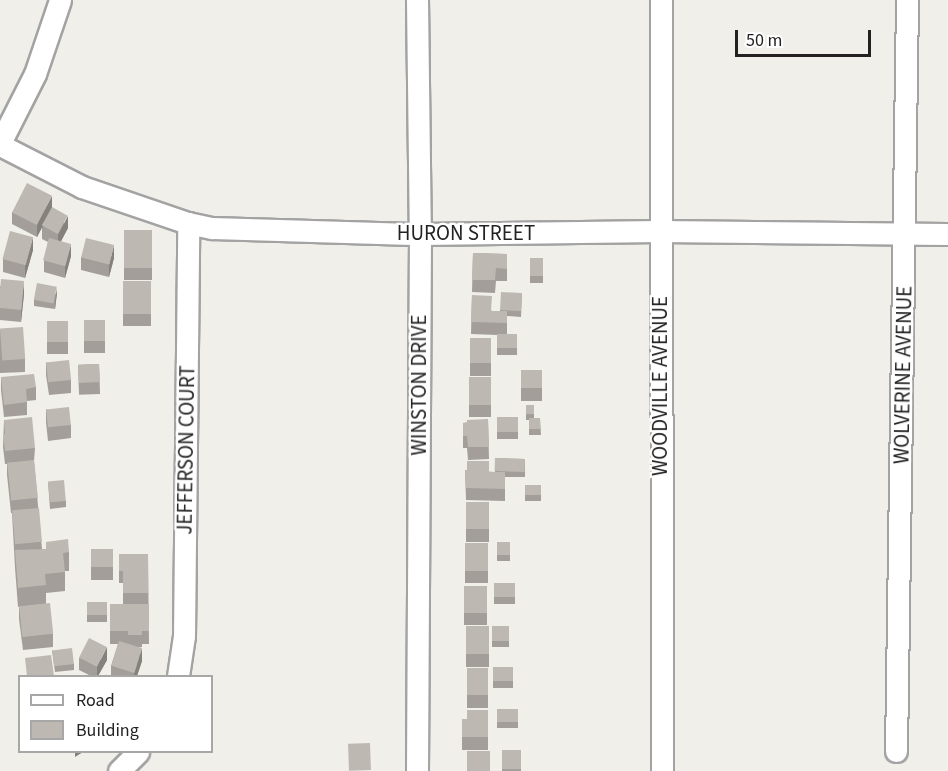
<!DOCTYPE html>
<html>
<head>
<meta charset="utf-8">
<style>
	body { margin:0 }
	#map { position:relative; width:948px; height:771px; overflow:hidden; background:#f1efe9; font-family:"Source Sans 3",sans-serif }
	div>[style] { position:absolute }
	.roads { filter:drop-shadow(2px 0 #a3a3a3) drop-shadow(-2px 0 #a3a3a3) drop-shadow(0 2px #a3a3a3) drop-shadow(0 -2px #a3a3a3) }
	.minor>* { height:21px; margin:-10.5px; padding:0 10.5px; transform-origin:10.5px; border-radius:10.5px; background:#fff }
	.wall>* { inset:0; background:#a39e99; transform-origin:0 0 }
	.shaded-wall>* { inset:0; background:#85817d }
	.building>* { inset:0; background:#beb8b2; transform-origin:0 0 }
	span { translate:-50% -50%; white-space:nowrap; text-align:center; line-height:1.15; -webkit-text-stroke:4.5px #fff; paint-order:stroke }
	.street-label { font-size:21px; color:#222 }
	.legend { position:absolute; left:18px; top:675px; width:195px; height:78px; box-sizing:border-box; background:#fff; border:2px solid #a7a7a7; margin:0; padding:8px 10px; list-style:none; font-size:18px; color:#222 }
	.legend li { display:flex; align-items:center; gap:12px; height:30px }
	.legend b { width:30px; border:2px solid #a7a7a7 }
	.scale { position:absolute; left:735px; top:30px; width:136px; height:27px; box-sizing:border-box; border:3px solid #222; border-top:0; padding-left:8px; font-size:18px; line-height:21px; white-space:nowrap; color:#222; -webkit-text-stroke:4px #fff; paint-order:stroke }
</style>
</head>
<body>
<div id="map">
	<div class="roads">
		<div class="minor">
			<i style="left:417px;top:0;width:234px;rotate:89.3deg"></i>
			<i style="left:420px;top:234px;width:537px;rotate:90.32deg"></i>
			<i style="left:661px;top:0;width:771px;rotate:89.93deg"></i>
			<i style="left:0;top:143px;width:77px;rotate:-63.1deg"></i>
			<i style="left:35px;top:74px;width:78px;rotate:-71.3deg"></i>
			<i style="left:0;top:145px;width:92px;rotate:27.1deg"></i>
			<i style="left:82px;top:187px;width:112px;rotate:18.8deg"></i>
			<i style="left:188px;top:223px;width:25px;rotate:12deg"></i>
			<i style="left:212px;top:228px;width:208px;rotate:1.7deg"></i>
			<i style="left:420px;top:234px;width:240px;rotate:-0.7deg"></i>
			<i style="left:660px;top:231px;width:288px;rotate:0.6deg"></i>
			<i style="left:178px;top:676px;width:40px;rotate:-81.5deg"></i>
			<i style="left:184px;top:636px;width:413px;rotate:-89.4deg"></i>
			<i style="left:896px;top:751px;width:751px;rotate:-89.16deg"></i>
			<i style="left:119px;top:771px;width:27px;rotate:-45deg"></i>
		</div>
	</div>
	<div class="wall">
		<i style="clip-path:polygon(52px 209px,68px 228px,61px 241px,71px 256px,65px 278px,44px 272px,44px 260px,48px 242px,42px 239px,42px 227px,37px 237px,12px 224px,12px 212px)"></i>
		<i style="left:124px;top:230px;width:28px;height:50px"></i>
		<i style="clip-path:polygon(33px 250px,25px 278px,3px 272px,3px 259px)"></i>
		<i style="clip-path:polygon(473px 253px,507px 254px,507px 281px,496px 281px,495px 293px,472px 292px)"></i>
		<i style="clip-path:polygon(81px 257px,114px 258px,109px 277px,81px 270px)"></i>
		<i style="left:530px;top:258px;width:13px;height:25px"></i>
		<i style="left:123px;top:281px;width:28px;height:45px"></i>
		<i style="clip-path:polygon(0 286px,24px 294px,21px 322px,0 320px)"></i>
		<i style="clip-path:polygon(57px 293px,55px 309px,34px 306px,34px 300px)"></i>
		<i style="clip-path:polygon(522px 293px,521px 317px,507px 316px,507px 334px,517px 334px,517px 355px,497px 355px,497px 335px,471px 334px,472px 295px,492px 311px,500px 311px,500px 310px)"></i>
		<i style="left:84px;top:320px;width:21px;height:33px"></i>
		<i style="left:47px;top:321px;width:21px;height:33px"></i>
		<i style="clip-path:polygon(0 329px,25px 359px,25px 372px,0 373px)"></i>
		<i style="left:470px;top:338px;width:21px;height:38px"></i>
		<i style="clip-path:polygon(46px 362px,71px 380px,71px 393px,49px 395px,46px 375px)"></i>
		<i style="left:99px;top:364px;width:30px;height:21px;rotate:88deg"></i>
		<i style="left:521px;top:370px;width:21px;height:31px"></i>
		<i style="clip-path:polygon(1px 377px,36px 387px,36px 400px,27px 401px,27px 415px,4px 417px,1px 390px)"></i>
		<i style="left:469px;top:377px;width:22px;height:40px"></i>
		<i style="clip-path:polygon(526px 405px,534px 405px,534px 418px,540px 418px,541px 435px,529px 435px,529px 420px,526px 420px)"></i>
		<i style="clip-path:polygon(46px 409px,71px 425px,71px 438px,48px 441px,46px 422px)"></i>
		<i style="left:497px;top:417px;width:21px;height:22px"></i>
		<i style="clip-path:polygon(488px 419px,489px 459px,468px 460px,467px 448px,463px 448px,463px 423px)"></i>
		<i style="clip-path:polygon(4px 420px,35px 448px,34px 461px,42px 549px,46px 549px,46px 542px,69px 552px,69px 571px,65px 571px,65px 591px,46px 593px,46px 604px,18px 607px,15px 568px,12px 513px,11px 513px,7px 475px,7px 464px,5px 464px,3px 447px)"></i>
		<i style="clip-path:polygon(495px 458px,525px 459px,525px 477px,505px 477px,505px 501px,466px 500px,465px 470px,495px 472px)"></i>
		<i style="clip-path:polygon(48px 482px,66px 501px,66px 507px,50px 509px)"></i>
		<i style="left:541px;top:485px;width:16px;height:16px;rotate:90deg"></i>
		<i style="left:466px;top:502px;width:23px;height:40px"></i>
		<i style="left:497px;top:542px;width:13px;height:19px"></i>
		<i style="left:465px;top:543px;width:23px;height:40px"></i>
		<i style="left:91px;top:549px;width:22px;height:31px"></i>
		<i style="clip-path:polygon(119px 554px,148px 554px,149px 644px,142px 644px,142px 647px,138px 647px,142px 661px,137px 676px,111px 676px,111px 666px,118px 644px,110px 644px,110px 604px,123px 604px,123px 583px,119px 583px)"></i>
		<i style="left:494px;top:583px;width:21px;height:21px"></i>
		<i style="left:464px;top:586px;width:23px;height:39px"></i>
		<i style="left:107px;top:602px;width:20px;height:20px;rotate:90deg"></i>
		<i style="clip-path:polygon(19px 607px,53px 634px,53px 647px,23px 650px,19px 619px)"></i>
		<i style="left:466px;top:626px;width:23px;height:41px"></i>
		<i style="left:509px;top:626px;width:21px;height:17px;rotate:90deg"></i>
		<i style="clip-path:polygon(52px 650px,74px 664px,74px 670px,55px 672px)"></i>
		<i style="clip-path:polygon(79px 658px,107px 660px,98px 676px,91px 676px,79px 670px)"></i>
		<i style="left:493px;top:667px;width:20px;height:21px"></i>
		<i style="left:467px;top:668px;width:21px;height:40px"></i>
		<i style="left:497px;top:709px;width:21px;height:19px"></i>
		<i style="clip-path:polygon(488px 710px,488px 750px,462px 750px,462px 719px,467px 719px)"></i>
		<i style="left:502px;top:750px;width:19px;height:21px"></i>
	</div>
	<div class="shaded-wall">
		<i style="clip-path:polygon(52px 196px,52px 209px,37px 237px,37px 224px)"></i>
		<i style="clip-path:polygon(68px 216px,68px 228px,58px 247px,58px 235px)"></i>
		<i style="clip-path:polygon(33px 237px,33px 250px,25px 278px,25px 265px)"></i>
		<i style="clip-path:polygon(71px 244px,71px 256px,65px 278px,65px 265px)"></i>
		<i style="clip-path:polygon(114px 245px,114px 258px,109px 277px,109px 265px)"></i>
		<i style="clip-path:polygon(24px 281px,24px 294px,21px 322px,21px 310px)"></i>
		<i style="clip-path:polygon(57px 287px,57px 293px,55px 309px,55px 303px)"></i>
		<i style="clip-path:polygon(107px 647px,107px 660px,98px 676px,97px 676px,97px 667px)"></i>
		<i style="clip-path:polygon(142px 648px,142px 661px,137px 676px,134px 676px,134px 673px)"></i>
		<i style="clip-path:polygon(75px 752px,83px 752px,75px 757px)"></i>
	</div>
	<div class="building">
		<i style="left:27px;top:183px;width:28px;height:33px;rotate:27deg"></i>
		<i style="left:52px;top:207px;width:18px;height:21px;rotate:29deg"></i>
		<i style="left:124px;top:230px;width:28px;height:38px"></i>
		<i style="left:10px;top:231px;width:24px;height:29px;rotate:15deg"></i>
		<i style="left:49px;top:238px;width:23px;height:23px;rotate:15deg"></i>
		<i style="left:86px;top:238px;width:29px;height:20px;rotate:14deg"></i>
		<i style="clip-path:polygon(473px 253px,507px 254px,507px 269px,496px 268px,495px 280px,472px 280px)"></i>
		<i style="left:530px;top:258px;width:13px;height:18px"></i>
		<i style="left:1px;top:279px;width:23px;height:29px;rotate:5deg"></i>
		<i style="left:123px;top:281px;width:28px;height:33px"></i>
		<i style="left:37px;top:283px;width:20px;height:17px;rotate:11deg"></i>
		<i style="left:501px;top:292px;width:21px;height:18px;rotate:3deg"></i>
		<i style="clip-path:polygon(472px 295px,492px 296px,491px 311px,507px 311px,507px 323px,471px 322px)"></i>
		<i style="left:84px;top:320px;width:21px;height:21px"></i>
		<i style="left:47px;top:321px;width:21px;height:21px"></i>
		<i style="left:23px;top:327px;width:32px;height:23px;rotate:86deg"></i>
		<i style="left:497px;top:334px;width:20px;height:14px"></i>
		<i style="left:470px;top:338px;width:21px;height:25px"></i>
		<i style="left:69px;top:360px;width:20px;height:23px;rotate:84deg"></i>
		<i style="left:99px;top:364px;width:18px;height:21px;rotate:87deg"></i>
		<i style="left:521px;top:370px;width:21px;height:18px"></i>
		<i style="clip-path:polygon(34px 374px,36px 387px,26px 389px,27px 402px,4px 405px,1px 377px)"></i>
		<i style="left:469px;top:377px;width:22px;height:28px"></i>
		<i style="left:526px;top:405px;width:8px;height:9px"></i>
		<i style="left:69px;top:407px;width:18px;height:23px;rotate:84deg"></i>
		<i style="clip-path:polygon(32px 417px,35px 448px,5px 451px,3px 434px,5px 434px,4px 420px)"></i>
		<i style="left:497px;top:417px;width:21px;height:15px"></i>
		<i style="left:529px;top:418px;width:11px;height:11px"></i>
		<i style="clip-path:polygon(488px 419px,489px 447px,468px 447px,467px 436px,463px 436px,463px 423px,467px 423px,467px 420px)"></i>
		<i style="left:495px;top:458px;width:30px;height:13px;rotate:2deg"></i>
		<i style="left:34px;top:460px;width:38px;height:27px;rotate:84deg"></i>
		<i style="clip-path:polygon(467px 461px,489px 461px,489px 472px,505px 472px,505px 489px,466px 488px,465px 470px,467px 470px)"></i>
		<i style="left:64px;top:480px;width:21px;height:16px;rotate:85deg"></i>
		<i style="left:541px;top:485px;width:10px;height:16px;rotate:90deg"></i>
		<i style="left:466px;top:502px;width:23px;height:27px"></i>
		<i style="left:39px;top:508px;width:34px;height:27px;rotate:85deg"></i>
		<i style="clip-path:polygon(68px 539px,69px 552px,63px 553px,65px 572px,45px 574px,46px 585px,18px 588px,15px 550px,46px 549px,46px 542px)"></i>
		<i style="left:497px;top:542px;width:13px;height:13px"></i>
		<i style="left:465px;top:543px;width:23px;height:28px"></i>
		<i style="left:91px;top:549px;width:22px;height:18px"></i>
		<i style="clip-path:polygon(119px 554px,148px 554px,148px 593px,123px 593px,123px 571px,119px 571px)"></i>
		<i style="left:494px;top:583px;width:21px;height:14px"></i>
		<i style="left:464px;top:586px;width:23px;height:27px"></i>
		<i style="left:107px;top:602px;width:13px;height:20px;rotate:90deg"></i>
		<i style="left:50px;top:603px;width:31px;height:31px;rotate:84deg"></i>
		<i style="clip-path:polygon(110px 604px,149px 604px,149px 631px,142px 631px,142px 635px,128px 635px,128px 631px,110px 631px)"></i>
		<i style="left:466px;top:626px;width:23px;height:28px"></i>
		<i style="left:509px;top:626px;width:15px;height:17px;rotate:90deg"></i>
		<i style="left:89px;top:638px;width:20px;height:22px;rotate:27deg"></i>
		<i style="left:119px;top:641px;width:24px;height:26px;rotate:17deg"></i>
		<i style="left:72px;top:648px;width:16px;height:20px;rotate:83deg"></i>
		<i style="clip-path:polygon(51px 655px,54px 676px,27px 676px,25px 658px)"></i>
		<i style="left:493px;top:667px;width:20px;height:14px"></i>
		<i style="left:467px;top:668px;width:21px;height:27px"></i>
		<i style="left:497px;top:709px;width:21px;height:13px"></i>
		<i style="clip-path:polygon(467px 710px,488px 710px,488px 737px,462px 737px,462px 719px,467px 719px)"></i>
		<i style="left:370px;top:743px;width:27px;height:22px;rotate:88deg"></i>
		<i style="left:502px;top:750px;width:19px;height:19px"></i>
		<i style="left:467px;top:751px;width:23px;height:20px"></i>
	</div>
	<div class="street-label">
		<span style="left:466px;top:233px">HURON STREET</span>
		<span style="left:903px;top:375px;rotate:-89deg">WOLVERINE AVENUE</span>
		<span style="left:419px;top:385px;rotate:-90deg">WINSTON DRIVE</span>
		<span style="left:660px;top:386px;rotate:-90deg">WOODVILLE AVENUE</span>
		<span style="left:186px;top:450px;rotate:-89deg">JEFFERSON COURT</span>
	</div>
	<ul class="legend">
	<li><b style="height:8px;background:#fff"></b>Road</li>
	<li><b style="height:16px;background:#beb8b2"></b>Building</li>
	</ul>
	<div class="scale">50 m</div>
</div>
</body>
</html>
